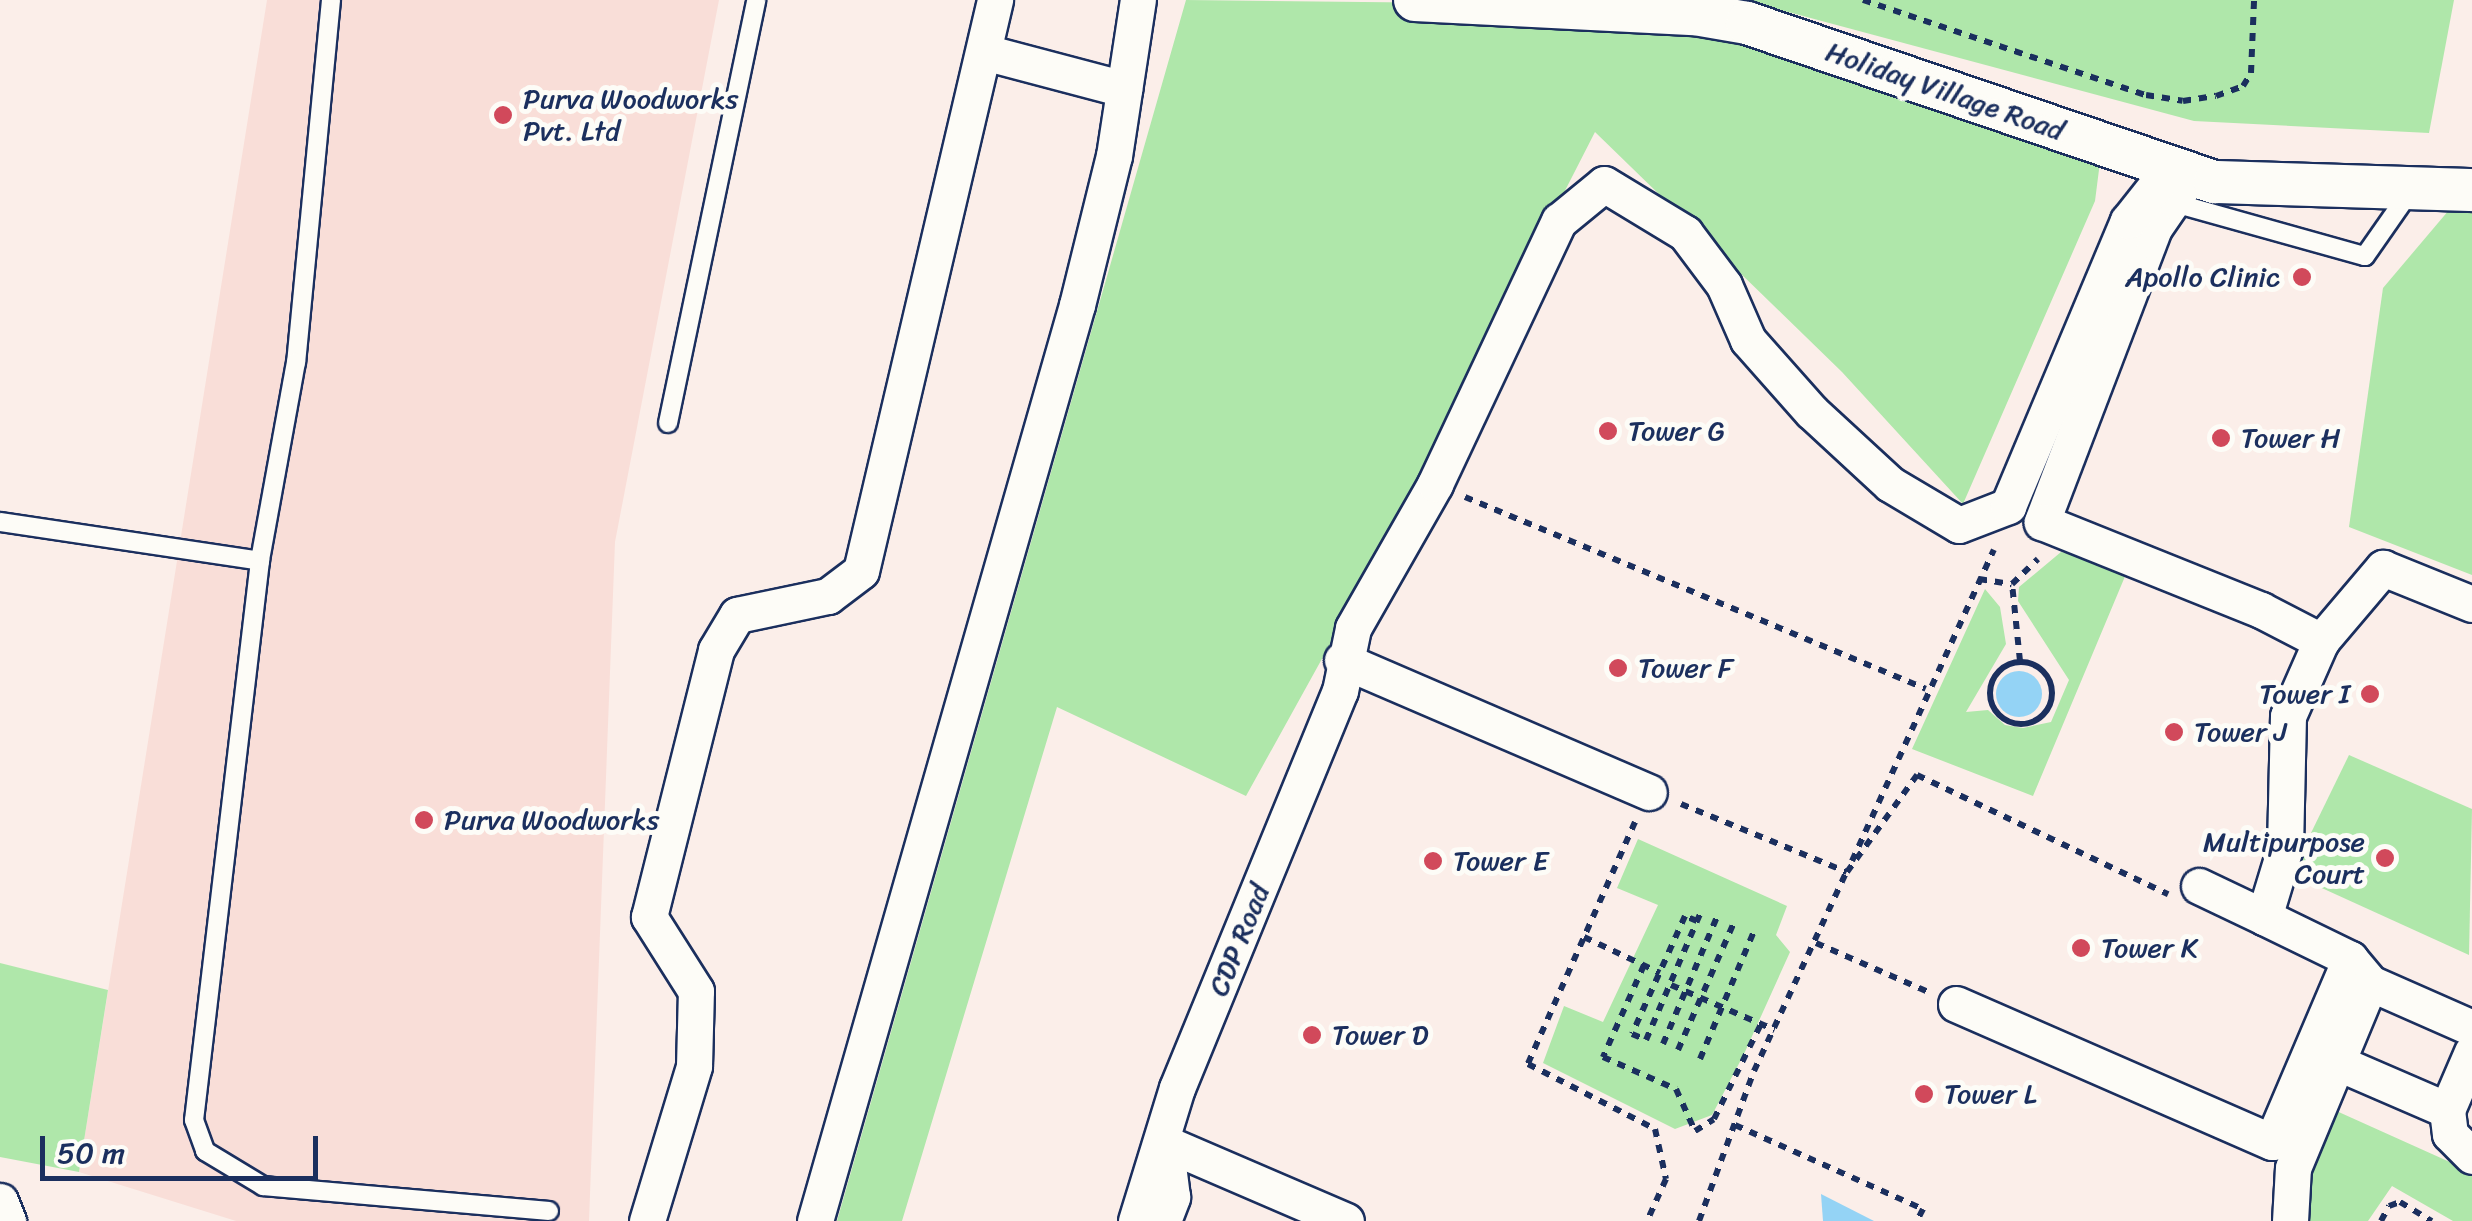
<!DOCTYPE html>
<html>
<head>
<meta charset="utf-8">
<style>
	body { margin:0 }
	#map { position:relative; width:2472px; height:1221px; overflow:hidden; background:#fbeee9; font-family:Sriracha,sans-serif }
	div>[style] { position:absolute }
	.built>* { inset:0; background:#f9ded8 }
	.green>* { inset:0; background:#afe7aa }
	.water>* { inset:0; background:#94d3f5 }
	.round { border-radius:50% }
	.path>* { height:6px; margin-top:-3px; transform-origin:0; background:repeating-linear-gradient(90deg,#1b2f5e 0 8px,transparent 0 16px) }
	.path>.ring { margin:-3px; padding:0; box-sizing:content-box; background:none; border:6px solid #1b2f5e; border-radius:50% }
	.roads { filter:drop-shadow(2px 0 #1b2f5e) drop-shadow(-2px 0 #1b2f5e) drop-shadow(0 2px #1b2f5e) drop-shadow(0 -2px #1b2f5e) }
	.service>* { height:18px; margin:-9px; padding:0 9px; transform-origin:9px; border-radius:9px; background:#fdfcf7 }
	.minor>* { height:35px; margin:-17.5px; padding:0 17.5px; transform-origin:17.5px; border-radius:17.5px; background:#fdfcf7 }
	.tertiary>* { height:42px; margin:-21px; padding:0 21px; transform-origin:21px; border-radius:21px; background:#fdfcf7 }
	.dots>* { width:28px; height:28px; translate:-50% -50%; box-sizing:border-box; border:5px solid #fdfcf7; border-radius:50% }
	span { translate:-50% -50%; white-space:nowrap; text-align:center; line-height:1.15; -webkit-text-stroke:10px #fdfcf7; paint-order:stroke }
	.street-label { font-size:28px; color:#1b2f5e }
	.poi-label { font-size:28px; color:#1b2f5e }
	.left { translate:0 -50%; text-align:left }
	.right { translate:-100% -50%; text-align:right }
	.scale { position:absolute; left:40px; top:1136px; width:278px; height:45px; box-sizing:border-box; border:5px solid #1b2f5e; border-top:0; padding-left:12px; font-size:30px; line-height:35px; white-space:nowrap; color:#1b2f5e; -webkit-text-stroke:8px #fdfcf7; paint-order:stroke }
</style>
</head>
<body>
<div id="map">
	<div class="built">
		<i style="clip-path:polygon(267px 0,719px 0,615px 542px,589px 1221px,236px 1221px,79px 1172px)"></i>
	</div>
	<div class="green">
		<i style="clip-path:polygon(1186px 0,1632px 5px,2101px 154px,2095px 201px,1963px 504px,1842px 372px,1595px 132px,1370px 572px,1246px 796px,1057px 707px,902px 1221px,837px 1221px)"></i>
		<i style="clip-path:polygon(1744px 0,2454px 0,2429px 133px,2194px 121px)"></i>
		<i style="clip-path:polygon(2472px 196px,2472px 575px,2349px 527px,2383px 288px,2460px 197px)"></i>
		<i style="clip-path:polygon(2061px 552px,2102px 559px,2126px 574px,2033px 796px,1912px 749px,1985px 589px,2000px 607px,2006px 644px,1966px 712px,1988px 710px,2005px 725px,2023px 728px,2051px 722px,2069px 680px,2018px 601px,2019px 587px)"></i>
		<i style="clip-path:polygon(2349px 755px,2472px 809px,2469px 955px,2291px 874px)"></i>
		<i style="clip-path:polygon(1638px 839px,1787px 906px,1776px 935px,1790px 952px,1744px 1054px,1712px 1115px,1675px 1129px,1543px 1063px,1564px 1006px,1603px 1022px,1658px 905px,1617px 888px)"></i>
		<i style="clip-path:polygon(0 963px,108px 990px,79px 1172px,0 1157px)"></i>
		<i style="clip-path:polygon(2332px 1109px,2472px 1172px,2472px 1221px,2453px 1221px,2392px 1186px,2368px 1221px,2298px 1221px)"></i>
	</div>
	<div class="water">
		<i class="round" style="left:1996px;top:671px;width:46px;height:46px"></i>
		<i style="clip-path:polygon(1821px 1194px,1874px 1221px,1823px 1221px)"></i>
	</div>
	<div class="path">
		<i style="left:1863px;top:0;width:299px;rotate:18.6deg"></i>
		<i style="left:2146px;top:95px;width:37px;rotate:9deg"></i>
		<i style="left:2183px;top:101px;width:33px;rotate:-9deg"></i>
		<i style="left:2216px;top:96px;width:29px;rotate:-20deg"></i>
		<i style="left:2243px;top:86px;width:15px;rotate:-58deg"></i>
		<i style="left:2251px;top:73px;width:73px;rotate:-87.6deg"></i>
		<i style="left:1465px;top:497px;width:499px;rotate:22.6deg"></i>
		<i style="left:1979px;top:579px;width:33px;rotate:9deg"></i>
		<i style="left:2020px;top:661px;width:77px;rotate:-95.9deg"></i>
		<i style="left:2012px;top:584px;width:36px;rotate:-44deg"></i>
		<i class="ring" style="left:1990px;top:662px;width:56px;height:56px"></i>
		<i style="left:1681px;top:804px;width:179px;rotate:22.3deg"></i>
		<i style="left:1847px;top:872px;width:120px;rotate:-54.2deg"></i>
		<i style="left:1917px;top:775px;width:278px;rotate:25.4deg"></i>
		<i style="left:1635px;top:822px;width:265px;rotate:113.9deg"></i>
		<i style="left:1528px;top:1064px;width:143px;rotate:27.1deg"></i>
		<i style="left:1655px;top:1129px;width:51px;rotate:77.6deg"></i>
		<i style="left:1666px;top:1179px;width:46px;rotate:114.3deg"></i>
		<i style="left:1852px;top:861px;width:342px;rotate:-65.5deg"></i>
		<i style="left:1697px;top:921px;width:13px;rotate:-157deg"></i>
		<i style="left:1685px;top:916px;width:129px;rotate:114.2deg"></i>
		<i style="left:1632px;top:1034px;width:15px;rotate:23deg"></i>
		<i style="left:1646px;top:1040px;width:137px;rotate:-66.8deg"></i>
		<i style="left:1584px;top:937px;width:84px;rotate:25.3deg"></i>
		<i style="left:1816px;top:943px;width:122px;rotate:23.6deg"></i>
		<i style="left:1644px;top:965px;width:101px;rotate:114deg"></i>
		<i style="left:1603px;top:1057px;width:80px;rotate:23.7deg"></i>
		<i style="left:1676px;top:1089px;width:46px;rotate:65.7deg"></i>
		<i style="left:1695px;top:1131px;width:22px;rotate:-32deg"></i>
		<i style="left:1714px;top:1119px;width:106px;rotate:-63.7deg"></i>
		<i style="left:1671px;top:985px;width:113px;rotate:23.4deg"></i>
		<i style="left:1663px;top:1044px;width:138px;rotate:-67deg"></i>
		<i style="left:1678px;top:1050px;width:137px;rotate:-66.3deg"></i>
		<i style="left:1700px;top:1059px;width:141px;rotate:-67.1deg"></i>
		<i style="left:1735px;top:1125px;width:206px;rotate:24.1deg"></i>
		<i style="left:1923px;top:1209px;width:13px;rotate:117deg"></i>
		<i style="left:1699px;top:1221px;width:160px;rotate:-69.9deg"></i>
		<i style="left:1754px;top:1071px;width:218px;rotate:-65.1deg"></i>
		<i style="left:2381px;top:1221px;width:17px;rotate:-62deg"></i>
		<i style="left:2389px;top:1206px;width:12px;rotate:-20deg"></i>
		<i style="left:2400px;top:1202px;width:37px;rotate:31deg"></i>
	</div>
	<div class="roads">
		<div class="service">
			<i style="left:331px;top:0;width:364px;rotate:95.5deg"></i>
			<i style="left:296px;top:362px;width:202px;rotate:100.3deg"></i>
			<i style="left:260px;top:561px;width:563px;rotate:96.73deg"></i>
			<i style="left:194px;top:1120px;width:33px;rotate:70deg"></i>
			<i style="left:205px;top:1151px;width:68px;rotate:31.1deg"></i>
			<i style="left:263px;top:1186px;width:287px;rotate:5deg"></i>
			<i style="left:2171px;top:202px;width:201px;rotate:15.6deg"></i>
			<i style="left:2365px;top:256px;width:77px;rotate:-55.1deg"></i>
			<i style="left:668px;top:423px;width:432px;rotate:-78.2deg"></i>
			<i style="left:0;top:522px;width:263px;rotate:8.5deg"></i>
		</div>
		<div class="minor">
			<i style="left:984px;top:52px;width:145px;rotate:14.8deg"></i>
			<i style="left:2187px;top:180px;width:58px;rotate:124.5deg"></i>
			<i style="left:2154px;top:228px;width:315px;rotate:110.9deg"></i>
			<i style="left:2042px;top:522px;width:236px;rotate:21.9deg"></i>
			<i style="left:2261px;top:610px;width:68px;rotate:27.3deg"></i>
			<i style="left:2321px;top:641px;width:96px;rotate:-49.7deg"></i>
			<i style="left:2383px;top:568px;width:96px;rotate:22deg"></i>
			<i style="left:2321px;top:641px;width:82px;rotate:113.7deg"></i>
			<i style="left:2288px;top:716px;width:132px;rotate:91.3deg"></i>
			<i style="left:2285px;top:848px;width:72px;rotate:106.9deg"></i>
			<i style="left:2264px;top:917px;width:96px;rotate:26deg"></i>
			<i style="left:2350px;top:959px;width:31px;rotate:50deg"></i>
			<i style="left:2370px;top:983px;width:111px;rotate:23.8deg"></i>
			<i style="left:1342px;top:660px;width:334px;rotate:23.3deg"></i>
			<i style="left:2199px;top:886px;width:72px;rotate:25.5deg"></i>
			<i style="left:1956px;top:1004px;width:345px;rotate:23.6deg"></i>
			<i style="left:2272px;top:1142px;width:199px;rotate:-66.9deg"></i>
			<i style="left:2472px;top:1052px;width:63px;rotate:113.3deg"></i>
			<i style="left:2447px;top:1110px;width:24px;rotate:83deg"></i>
			<i style="left:2450px;top:1134px;width:31px;rotate:45deg"></i>
			<i style="left:2336px;top:1062px;width:121px;rotate:23.4deg"></i>
			<i style="left:1165px;top:1143px;width:197px;rotate:23.3deg"></i>
			<i style="left:0;top:1201px;width:22px;rotate:68deg"></i>
			<i style="left:647px;top:1221px;width:162px;rotate:-73.1deg"></i>
			<i style="left:694px;top:1066px;width:75px;rotate:-88.5deg"></i>
			<i style="left:696px;top:991px;width:88px;rotate:-122.4deg"></i>
			<i style="left:649px;top:917px;width:275px;rotate:-75.9deg"></i>
			<i style="left:716px;top:650px;width:41px;rotate:-59deg"></i>
			<i style="left:737px;top:615px;width:93px;rotate:-11.8deg"></i>
			<i style="left:828px;top:596px;width:41px;rotate:-37.1deg"></i>
			<i style="left:861px;top:571px;width:587px;rotate:-76.79deg"></i>
			<i style="left:815px;top:1221px;width:953px;rotate:-74.04deg"></i>
			<i style="left:1077px;top:305px;width:154px;rotate:-76.1deg"></i>
			<i style="left:1114px;top:156px;width:158px;rotate:-81.3deg"></i>
			<i style="left:1136px;top:1221px;width:139px;rotate:-72.9deg"></i>
			<i style="left:1177px;top:1088px;width:429px;rotate:-67.7deg"></i>
			<i style="left:1340px;top:691px;width:64px;rotate:-78.3deg"></i>
			<i style="left:1353px;top:628px;width:166px;rotate:-60.3deg"></i>
			<i style="left:1435px;top:484px;width:291px;rotate:-64.8deg"></i>
			<i style="left:1559px;top:221px;width:58px;rotate:-39.4deg"></i>
			<i style="left:1604px;top:184px;width:95px;rotate:31.2deg"></i>
			<i style="left:1685px;top:233px;width:65px;rotate:53.1deg"></i>
			<i style="left:1724px;top:285px;width:60px;rotate:66.4deg"></i>
			<i style="left:1748px;top:340px;width:96px;rotate:48.4deg"></i>
			<i style="left:1812px;top:412px;width:106px;rotate:42.7deg"></i>
			<i style="left:1890px;top:484px;width:80px;rotate:30.7deg"></i>
			<i style="left:1959px;top:525px;width:53px;rotate:-21.2deg"></i>
			<i style="left:2008px;top:506px;width:309px;rotate:-67.2deg"></i>
			<i style="left:2128px;top:221px;width:68px;rotate:-51.6deg"></i>
			<i style="left:1163px;top:1221px;width:26px;rotate:-69deg"></i>
			<i style="left:1172px;top:1197px;width:48px;rotate:-97.1deg"></i>
			<i style="left:2290px;top:1221px;width:53px;rotate:-86.8deg"></i>
			<i style="left:2293px;top:1168px;width:200px;rotate:-67.4deg"></i>
		</div>
		<div class="tertiary">
			<i style="left:1415px;top:0;width:280px;rotate:2.9deg"></i>
			<i style="left:1695px;top:14px;width:53px;rotate:9.8deg"></i>
			<i style="left:1747px;top:23px;width:494px;rotate:18.8deg"></i>
			<i style="left:2215px;top:182px;width:257px;rotate:1.8deg"></i>
		</div>
	</div>
	<div class="dots">
		<i style="left:503px;top:115px;background:#d1495b"></i>
		<i style="left:2302px;top:277px;background:#d1495b"></i>
		<i style="left:1608px;top:431px;background:#d1495b"></i>
		<i style="left:2221px;top:438px;background:#d1495b"></i>
		<i style="left:1618px;top:668px;background:#d1495b"></i>
		<i style="left:2370px;top:694px;background:#d1495b"></i>
		<i style="left:2174px;top:732px;background:#d1495b"></i>
		<i style="left:424px;top:820px;background:#d1495b"></i>
		<i style="left:2385px;top:858px;background:#d1495b"></i>
		<i style="left:1433px;top:861px;background:#d1495b"></i>
		<i style="left:2081px;top:948px;background:#d1495b"></i>
		<i style="left:1312px;top:1035px;background:#d1495b"></i>
		<i style="left:1924px;top:1094px;background:#d1495b"></i>
	</div>
	<div class="street-label">
		<span style="left:1945px;top:91px;rotate:19deg">Holiday Village Road</span>
		<span style="left:1239px;top:940px;rotate:-68deg">CDP Road</span>
	</div>
	<div class="poi-label">
		<span class="left" style="left:523px;top:115px">Purva Woodworks<br>Pvt. Ltd</span>
		<span class="right" style="left:2280px;top:277px">Apollo Clinic</span>
		<span class="left" style="left:1628px;top:431px">Tower G</span>
		<span class="left" style="left:2241px;top:438px">Tower H</span>
		<span class="left" style="left:1638px;top:668px">Tower F</span>
		<span class="right" style="left:2350px;top:694px">Tower I</span>
		<span class="left" style="left:2194px;top:732px">Tower J</span>
		<span class="left" style="left:444px;top:820px">Purva Woodworks</span>
		<span class="right" style="left:2365px;top:858px">Multipurpose<br>Court</span>
		<span class="left" style="left:1453px;top:861px">Tower E</span>
		<span class="left" style="left:2101px;top:948px">Tower K</span>
		<span class="left" style="left:1332px;top:1035px">Tower D</span>
		<span class="left" style="left:1944px;top:1094px">Tower L</span>
	</div>
	<div class="scale">50 m</div>
</div>
</body>
</html>
